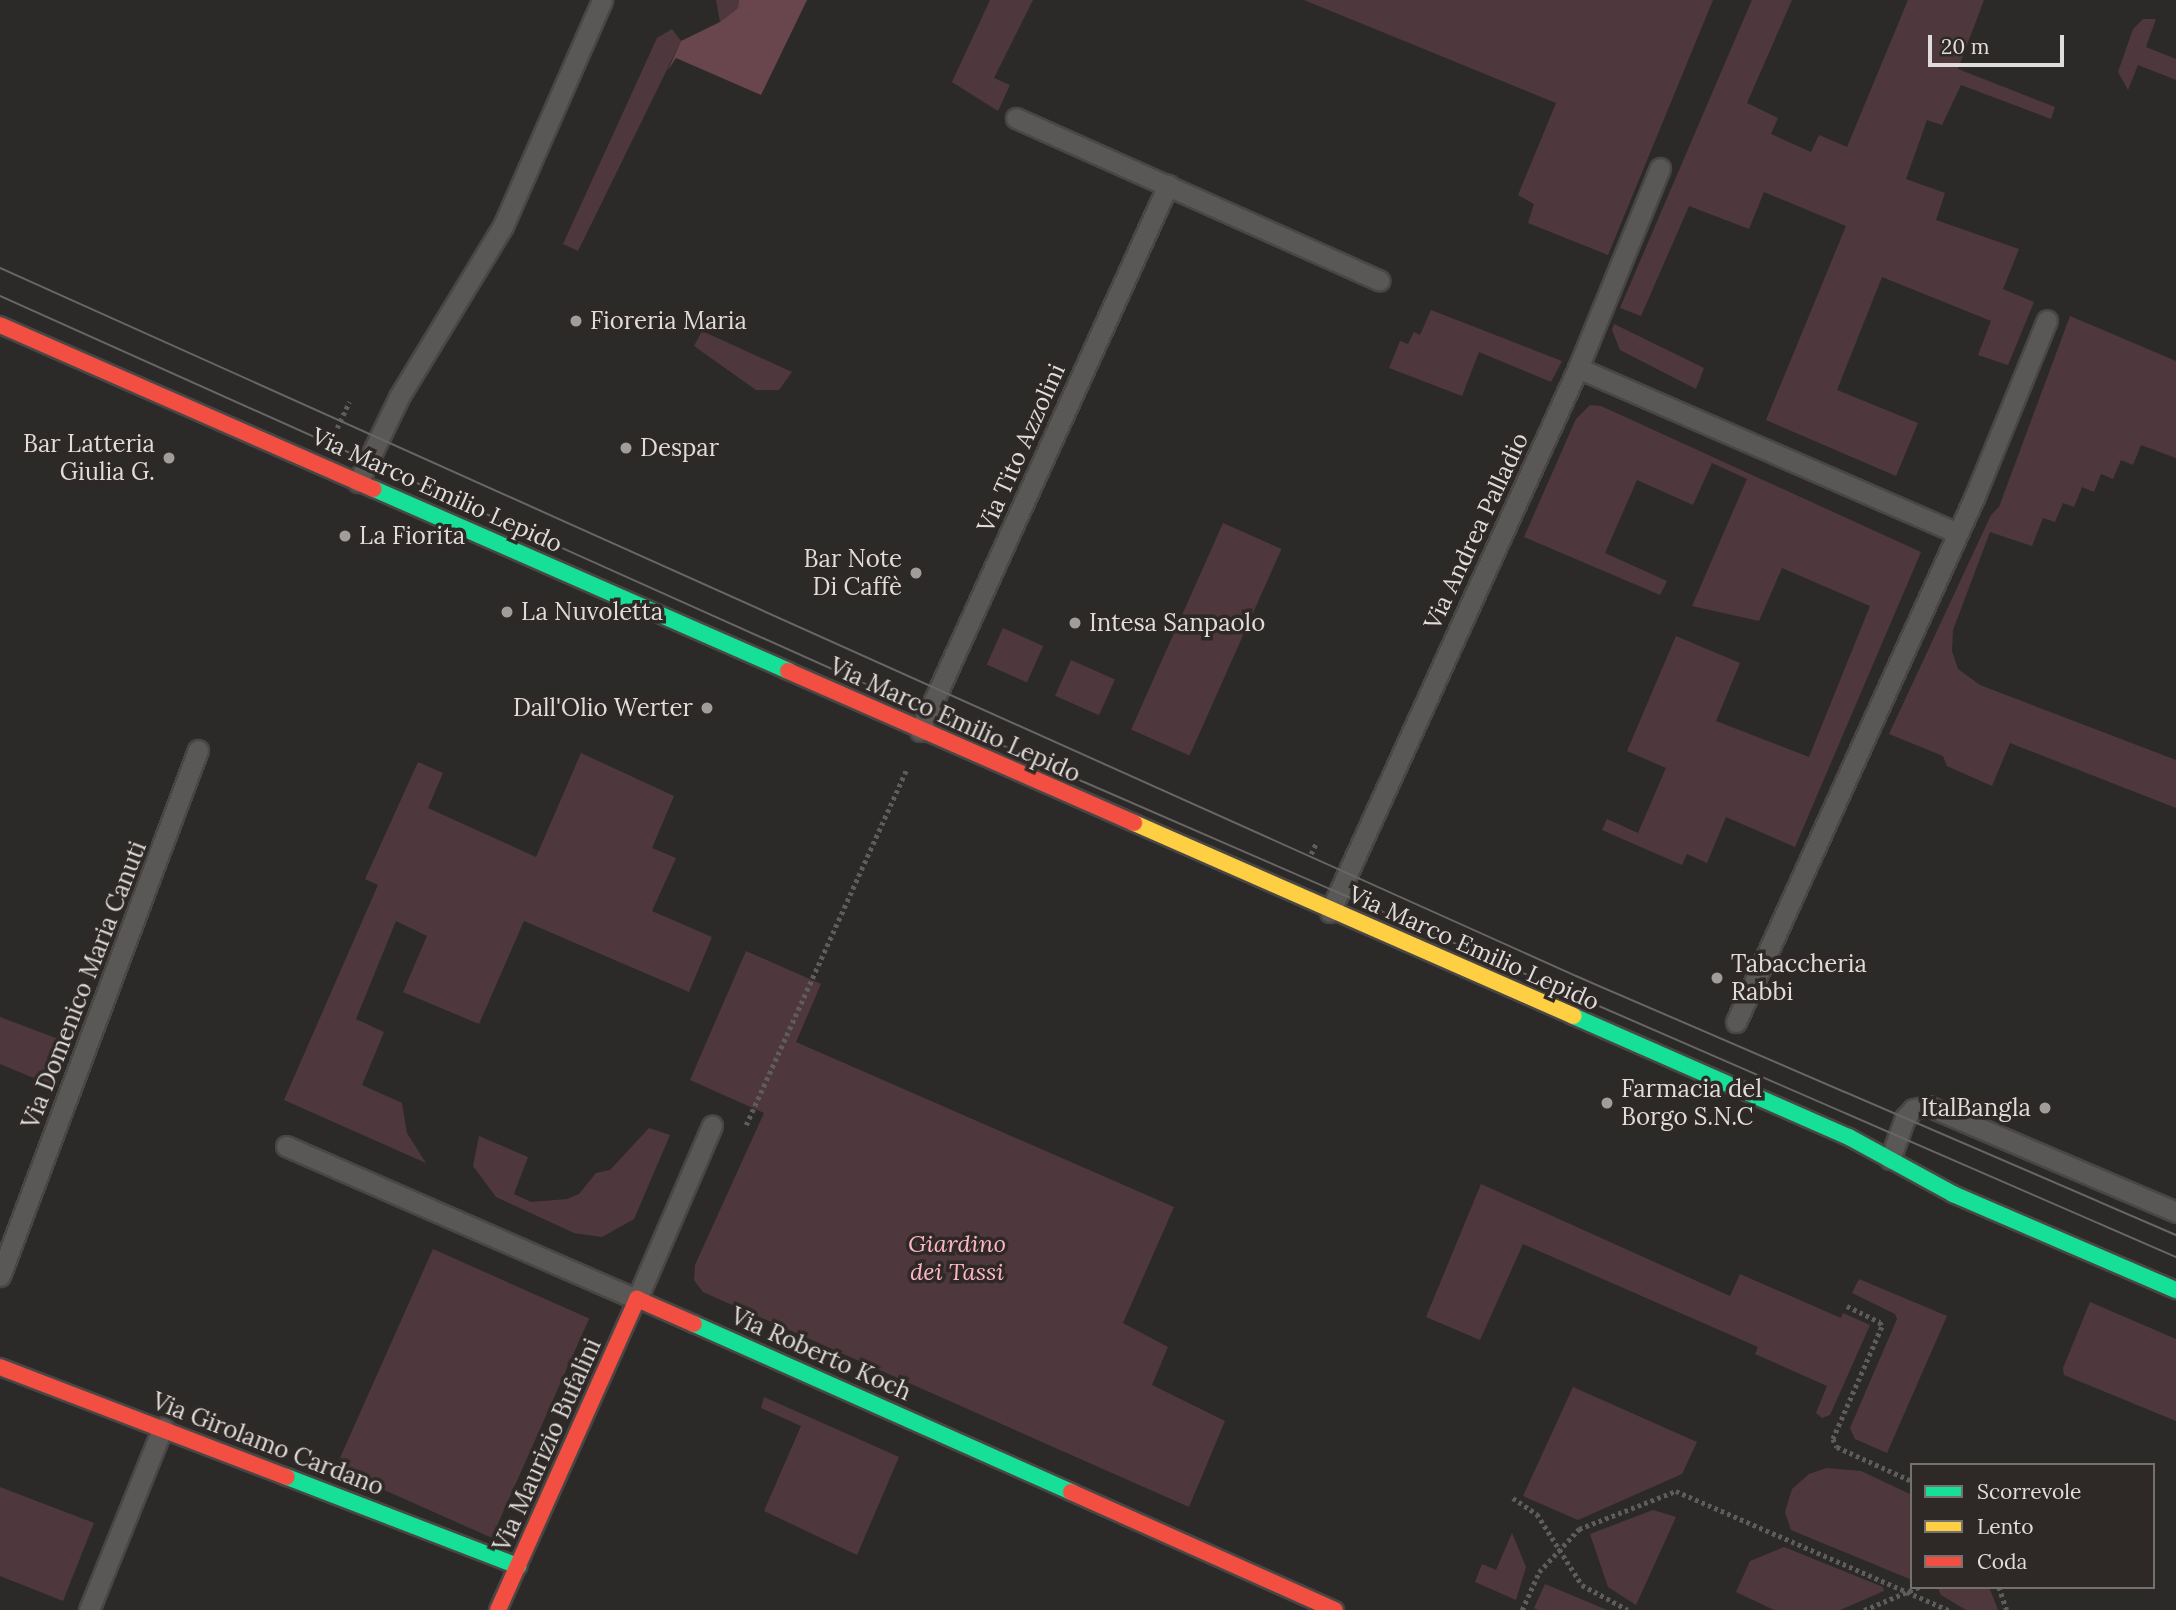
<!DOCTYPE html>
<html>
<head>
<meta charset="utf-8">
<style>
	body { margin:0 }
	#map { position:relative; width:2176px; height:1610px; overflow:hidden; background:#2c2a28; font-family:Lora,serif }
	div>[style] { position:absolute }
	.green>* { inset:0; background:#4e383d; transform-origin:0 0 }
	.forest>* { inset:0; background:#69454d }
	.path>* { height:4.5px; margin-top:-2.25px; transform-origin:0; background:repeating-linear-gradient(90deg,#5f5d5c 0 3.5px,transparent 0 7px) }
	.roads { filter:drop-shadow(2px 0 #494745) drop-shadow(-2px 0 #494745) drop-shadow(0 2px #494745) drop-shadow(0 -2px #494745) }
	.lane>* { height:19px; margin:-9.5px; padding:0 9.5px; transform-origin:9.5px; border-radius:9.5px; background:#5a5856 }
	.fast>* { height:16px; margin:-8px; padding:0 8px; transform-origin:8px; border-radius:8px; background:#16e098 }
	.slow>* { height:16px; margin:-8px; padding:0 8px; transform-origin:8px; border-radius:8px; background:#ffcf43 }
	.jam>* { height:16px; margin:-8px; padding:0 8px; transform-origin:8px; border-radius:8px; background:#f24e42 }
	.tram>* { height:2px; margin:-1px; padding:0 1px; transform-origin:1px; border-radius:1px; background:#686665 }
	.dots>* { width:19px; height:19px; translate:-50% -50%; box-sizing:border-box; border:4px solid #2e2926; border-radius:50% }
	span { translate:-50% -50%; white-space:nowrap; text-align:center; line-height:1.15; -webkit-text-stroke:7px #2e2926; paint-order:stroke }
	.poi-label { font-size:24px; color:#dfdcd9 }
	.left { translate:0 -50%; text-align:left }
	.right { translate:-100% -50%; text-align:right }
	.street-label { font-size:24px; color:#dfdcd9 }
	.park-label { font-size:24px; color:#feb5c6; font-style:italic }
	.legend { position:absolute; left:1910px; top:1463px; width:245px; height:126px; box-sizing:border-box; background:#2e2926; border:2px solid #75716e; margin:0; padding:9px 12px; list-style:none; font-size:21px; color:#dfdcd9 }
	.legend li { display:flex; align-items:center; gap:14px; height:35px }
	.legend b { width:35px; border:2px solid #75716e }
	.scale { position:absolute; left:1928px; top:35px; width:136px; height:32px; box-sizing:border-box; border:4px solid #dfdcd9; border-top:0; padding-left:9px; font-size:21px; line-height:24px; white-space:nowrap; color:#dfdcd9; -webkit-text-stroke:5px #2e2926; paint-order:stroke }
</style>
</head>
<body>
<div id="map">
	<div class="green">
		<i style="clip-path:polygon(716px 0,739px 0,738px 8px,720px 22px)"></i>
		<i style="clip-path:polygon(990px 0,1033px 0,994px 78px,1010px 85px,998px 111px,952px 82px)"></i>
		<i style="clip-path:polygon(1304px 0,1713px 0,1608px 255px,1528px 223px,1534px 204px,1518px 195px,1556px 103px)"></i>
		<i style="clip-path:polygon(1752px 0,1792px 0,1747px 103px,1778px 118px,1771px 134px,1811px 152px,1819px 135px,1847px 147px,1908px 0,1984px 0,1958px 69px,2055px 107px,2051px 119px,1961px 85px,1942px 125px,1927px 120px,1906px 179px,1945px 193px,1936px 220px,2019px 249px,2003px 289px,2034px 302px,2008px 365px,1978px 355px,1991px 321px,1882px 277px,1837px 390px,1918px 423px,1896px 476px,1766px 420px,1846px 226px,1764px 192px,1749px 229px,1689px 206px,1641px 316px,1620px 308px)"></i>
		<i style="clip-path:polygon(2143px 19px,2156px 19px,2146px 47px,2176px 59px,2176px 80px,2138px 65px,2128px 90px,2118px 72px,2133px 29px)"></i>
		<i style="clip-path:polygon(672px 29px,681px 41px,578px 251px,563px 244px,657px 38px)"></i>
		<i style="clip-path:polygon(1431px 310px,1562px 361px,1551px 382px,1479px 352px,1462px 396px,1389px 368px,1400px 341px,1408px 344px,1414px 332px,1420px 335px)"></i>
		<i style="clip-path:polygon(2070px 316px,2176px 361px,2176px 458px,2141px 445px,2133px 465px,2121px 460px,2113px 479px,2101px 474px,2094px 492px,2082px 487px,2074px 507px,2063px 503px,2055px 522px,2043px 518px,2032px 546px,1990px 532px,1953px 630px,1952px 651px,1958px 669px,1980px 685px,2176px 760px,2176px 808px,2010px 743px,1992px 786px,1947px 766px,1943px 756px,1889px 734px,1991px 515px,1999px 507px)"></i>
		<i style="clip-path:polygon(1614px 324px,1704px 368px,1696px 389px,1620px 350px,1612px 330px)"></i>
		<i style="clip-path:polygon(702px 331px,792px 372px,779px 390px,756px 390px,694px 346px)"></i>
		<i style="clip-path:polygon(1590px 405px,1601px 406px,1921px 552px,1795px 847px,1726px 817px,1707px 863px,1687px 854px,1682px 865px,1602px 830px,1607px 819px,1638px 833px,1666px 768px,1627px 751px,1676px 636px,1740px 663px,1716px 721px,1809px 757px,1870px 606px,1782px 568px,1759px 621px,1692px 606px,1747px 479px,1712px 463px,1693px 505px,1637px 480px,1605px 553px,1667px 581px,1660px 595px,1524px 537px,1576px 419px)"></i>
		<i style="left:1223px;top:523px;width:64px;height:226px;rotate:24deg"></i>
		<i style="left:1003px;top:628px;width:44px;height:40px;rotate:24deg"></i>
		<i style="left:1071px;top:660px;width:48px;height:39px;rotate:24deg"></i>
		<i style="clip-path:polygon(581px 753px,674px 796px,652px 848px,676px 858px,652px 911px,712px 937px,689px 992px,524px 921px,479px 1024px,403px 992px,427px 936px,396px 921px,356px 1019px,384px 1032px,362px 1085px,402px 1103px,407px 1133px,426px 1163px,284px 1100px,378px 885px,365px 879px,418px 762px,443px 773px,428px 808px,536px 857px)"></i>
		<i style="clip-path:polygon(746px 951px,821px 984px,796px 1042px,1174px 1207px,1123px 1323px,1168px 1347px,1152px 1385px,1225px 1421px,1189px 1507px,703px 1292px,694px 1280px,695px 1265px,764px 1113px,690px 1080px)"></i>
		<i style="clip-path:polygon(0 1017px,69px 1043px,53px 1086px,0 1064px)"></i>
		<i style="clip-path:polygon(649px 1128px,670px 1135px,634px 1219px,602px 1237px,574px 1233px,496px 1197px,473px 1166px,479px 1136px,528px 1157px,514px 1194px,531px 1202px,567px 1199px,579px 1194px,596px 1173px,610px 1170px)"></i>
		<i style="clip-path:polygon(1481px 1184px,1730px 1296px,1740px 1274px,1841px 1318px,1843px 1313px,1870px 1325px,1830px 1415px,1822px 1418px,1816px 1413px,1827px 1386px,1755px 1354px,1758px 1347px,1523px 1244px,1480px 1340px,1426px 1317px)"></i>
		<i style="left:433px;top:1249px;width:171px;height:240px;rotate:24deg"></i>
		<i style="clip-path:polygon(1859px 1279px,1947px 1316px,1887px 1453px,1855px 1439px,1850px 1428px,1897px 1319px,1895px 1314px,1852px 1293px)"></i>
		<i style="clip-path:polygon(2090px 1302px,2176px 1339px,2176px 1421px,2064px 1375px,2063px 1368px)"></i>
		<i style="clip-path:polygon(1573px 1387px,1697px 1442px,1682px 1474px,1578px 1520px,1523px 1496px)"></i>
		<i style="clip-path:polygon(764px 1397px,899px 1457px,857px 1555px,764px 1511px,801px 1426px,761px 1408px)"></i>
		<i style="clip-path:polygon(1827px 1468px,1861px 1471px,1912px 1495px,1912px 1580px,1791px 1530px,1785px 1512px,1792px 1489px,1809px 1474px)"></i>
		<i style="clip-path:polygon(0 1487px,94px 1523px,63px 1601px,0 1576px)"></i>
		<i style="clip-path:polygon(1653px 1510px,1676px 1517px,1636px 1605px,1608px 1587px,1590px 1534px)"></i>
		<i style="clip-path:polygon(1512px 1533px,1526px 1567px,1516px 1600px,1475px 1582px,1482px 1564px,1496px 1570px)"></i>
		<i style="clip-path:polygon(1784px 1547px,1883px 1587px,1884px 1591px,1840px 1610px,1774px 1610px,1736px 1592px,1750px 1561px)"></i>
		<i style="clip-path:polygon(1545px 1584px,1607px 1610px,1538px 1610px,1534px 1608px)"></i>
		<i style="clip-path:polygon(1989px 1587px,1998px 1610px,1966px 1610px,1941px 1595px,1938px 1588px)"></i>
	</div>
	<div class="forest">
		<i style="clip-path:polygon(739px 0,807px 0,761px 95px,676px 58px,668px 70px,681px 41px,720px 22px,738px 8px)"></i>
	</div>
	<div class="path">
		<i style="left:337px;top:428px;width:29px;rotate:-65deg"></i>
		<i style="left:1311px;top:854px;width:14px;rotate:-65deg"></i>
		<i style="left:746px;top:1125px;width:391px;rotate:-65.7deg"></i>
		<i style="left:1847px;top:1306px;width:37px;rotate:26deg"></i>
		<i style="left:1880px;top:1322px;width:5px;rotate:68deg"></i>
		<i style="left:1882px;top:1327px;width:122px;rotate:113.6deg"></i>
		<i style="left:1833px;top:1439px;width:9px;rotate:63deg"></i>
		<i style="left:1837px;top:1447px;width:82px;rotate:24.4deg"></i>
		<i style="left:1513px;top:1498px;width:29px;rotate:34deg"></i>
		<i style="left:1537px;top:1514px;width:84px;rotate:57.6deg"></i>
		<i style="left:1582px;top:1585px;width:52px;rotate:28.5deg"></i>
		<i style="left:1999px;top:1587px;width:24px;rotate:71deg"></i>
		<i style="left:1522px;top:1610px;width:42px;rotate:-65.9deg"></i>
		<i style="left:1539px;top:1572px;width:59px;rotate:-47.1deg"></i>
		<i style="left:1579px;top:1529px;width:104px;rotate:-21.4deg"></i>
		<i style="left:1676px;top:1491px;width:298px;rotate:23.6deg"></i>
		<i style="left:1864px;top:1610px;width:60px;rotate:-22.7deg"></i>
	</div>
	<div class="roads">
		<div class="lane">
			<i style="left:1016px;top:118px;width:398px;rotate:24.1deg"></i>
			<i style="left:1578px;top:368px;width:414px;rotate:23.5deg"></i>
			<i style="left:358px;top:482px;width:94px;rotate:-64.2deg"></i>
			<i style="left:399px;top:397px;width:200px;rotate:-58.7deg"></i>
			<i style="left:503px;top:226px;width:247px;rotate:-66.3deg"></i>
			<i style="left:920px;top:731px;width:600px;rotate:-65.57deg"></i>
			<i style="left:1330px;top:912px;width:598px;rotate:-65.49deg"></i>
			<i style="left:1578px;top:368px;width:216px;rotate:-67.7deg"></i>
			<i style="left:1736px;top:1022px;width:576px;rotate:-65.57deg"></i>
			<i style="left:1974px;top:498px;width:192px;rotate:-67.7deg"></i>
			<i style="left:286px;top:1146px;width:383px;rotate:23.6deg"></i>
			<i style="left:637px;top:1299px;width:189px;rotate:-66.6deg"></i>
			<i style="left:1890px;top:1159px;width:44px;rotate:-69.9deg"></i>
			<i style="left:1905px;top:1118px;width:12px;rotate:-48deg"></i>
			<i style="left:1913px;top:1109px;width:15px;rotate:-11deg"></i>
			<i style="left:1928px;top:1106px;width:270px;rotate:23.1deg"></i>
			<i style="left:0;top:1276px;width:562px;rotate:-69.37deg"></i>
			<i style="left:89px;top:1610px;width:197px;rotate:-68deg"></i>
		</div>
		<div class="fast">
			<i style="left:374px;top:489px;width:452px;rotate:23.7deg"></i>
			<i style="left:1573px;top:1016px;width:301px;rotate:23.7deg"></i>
			<i style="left:1849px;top:1137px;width:119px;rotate:28.7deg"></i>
			<i style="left:1953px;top:1194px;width:243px;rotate:23.3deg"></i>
			<i style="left:694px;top:1324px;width:413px;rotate:24deg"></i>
			<i style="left:287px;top:1477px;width:248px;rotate:21.1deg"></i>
		</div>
		<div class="slow">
			<i style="left:1134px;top:823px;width:480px;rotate:23.7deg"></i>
		</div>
		<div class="jam">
			<i style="left:0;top:325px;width:408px;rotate:23.7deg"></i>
			<i style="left:788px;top:671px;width:378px;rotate:23.7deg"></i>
			<i style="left:0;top:1367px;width:307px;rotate:21deg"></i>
			<i style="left:1071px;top:1492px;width:289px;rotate:24.1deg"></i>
			<i style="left:498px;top:1610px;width:341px;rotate:-65.9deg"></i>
			<i style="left:637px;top:1299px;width:62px;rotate:23.7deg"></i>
		</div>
	</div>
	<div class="tram">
		<i style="left:0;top:268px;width:1728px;rotate:24.19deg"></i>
		<i style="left:1576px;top:976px;width:654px;rotate:23.35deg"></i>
		<i style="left:0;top:296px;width:1188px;rotate:24.15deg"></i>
		<i style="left:1084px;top:782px;width:1191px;rotate:23.51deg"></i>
	</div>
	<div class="dots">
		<i style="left:576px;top:321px;background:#a09e9b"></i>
		<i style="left:626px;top:448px;background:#a09e9b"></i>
		<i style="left:169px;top:458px;background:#a09e9b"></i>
		<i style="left:345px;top:536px;background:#a09e9b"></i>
		<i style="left:916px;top:573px;background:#a09e9b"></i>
		<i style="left:507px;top:612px;background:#a09e9b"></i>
		<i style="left:1075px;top:623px;background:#a09e9b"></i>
		<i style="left:707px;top:708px;background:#a09e9b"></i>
		<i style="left:1717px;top:978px;background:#a09e9b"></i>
		<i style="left:1607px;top:1103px;background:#a09e9b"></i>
		<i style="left:2045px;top:1108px;background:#a09e9b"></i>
	</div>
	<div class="poi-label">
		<span class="left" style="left:590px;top:321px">Fioreria Maria</span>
		<span class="right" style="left:155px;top:458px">Bar Latteria<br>Giulia G.</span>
		<span class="left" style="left:640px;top:448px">Despar</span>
		<span class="left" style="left:359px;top:536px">La Fiorita</span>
		<span class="right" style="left:902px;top:573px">Bar Note<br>Di Caffè</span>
		<span class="left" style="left:521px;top:612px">La Nuvoletta</span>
		<span class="left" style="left:1089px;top:623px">Intesa Sanpaolo</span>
		<span class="right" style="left:693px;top:708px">Dall'Olio Werter</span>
		<span class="left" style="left:1731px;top:978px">Tabaccheria<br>Rabbi</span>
		<span class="left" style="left:1621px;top:1103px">Farmacia del<br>Borgo S.N.C</span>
		<span class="right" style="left:2031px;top:1108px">ItalBangla</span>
	</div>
	<div class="street-label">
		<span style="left:1021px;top:448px;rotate:-66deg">Via Tito Azzolini</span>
		<span style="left:437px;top:490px;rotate:24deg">Via Marco Emilio Lepido</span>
		<span style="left:1476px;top:531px;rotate:-65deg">Via Andrea Palladio</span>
		<span style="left:955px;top:720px;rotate:24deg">Via Marco Emilio Lepido</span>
		<span style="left:1474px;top:948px;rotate:24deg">Via Marco Emilio Lepido</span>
		<span style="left:84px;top:985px;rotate:-69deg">Via Domenico Maria Canuti</span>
		<span style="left:821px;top:1354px;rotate:24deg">Via Roberto Koch</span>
		<span style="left:268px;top:1444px;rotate:21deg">Via Girolamo Cardano</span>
		<span style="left:547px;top:1445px;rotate:-66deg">Via Maurizio Bufalini</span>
	</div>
	<div class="park-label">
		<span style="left:957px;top:1258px">Giardino<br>dei Tassi</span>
	</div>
	<ul class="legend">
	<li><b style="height:9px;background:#16e098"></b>Scorrevole</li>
	<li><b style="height:9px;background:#ffcf43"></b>Lento</li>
	<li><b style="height:9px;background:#f24e42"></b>Coda</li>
	</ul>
	<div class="scale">20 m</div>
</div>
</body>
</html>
